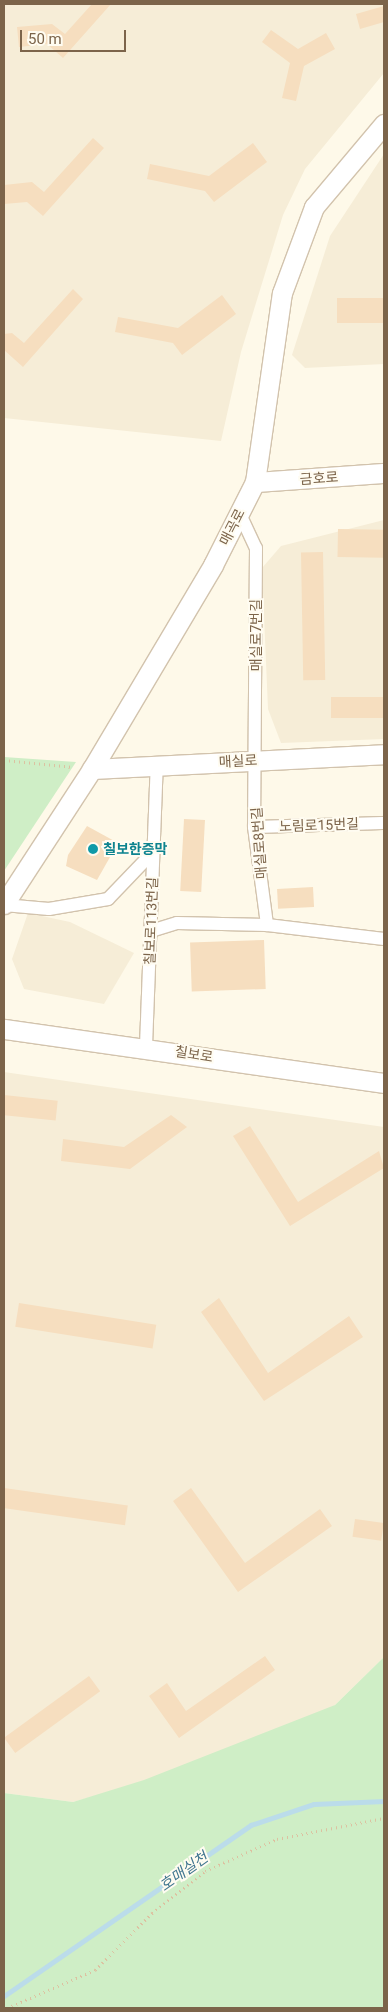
<!DOCTYPE html>
<html>
<head>
<meta charset="utf-8">
<style>
	body { margin:0 }
	#map { position:relative; width:388px; height:2012px; overflow:hidden; background:#fef9e9; font-family:Roboto,"Noto Sans KR",sans-serif }
	div>[style] { position:absolute }
	.residential>* { inset:0; background:#f6edd7 }
	.green>* { inset:0; background:#cfeec6 }
	.stream>* { height:4.5px; margin:-2.25px; padding:0 2.25px; transform-origin:2.25px; border-radius:2.25px; background:#bbdcea }
	.building>* { inset:0; background:#f6debf; transform-origin:0 0 }
	.path>* { height:2.5px; margin-top:-1.25px; transform-origin:0; background:repeating-linear-gradient(90deg,#dcc1a1 0 1px,transparent 0 5px) }
	.roads { filter:drop-shadow(1px 0 #d2c3ad) drop-shadow(-1px 0 #d2c3ad) drop-shadow(0 1px #d2c3ad) drop-shadow(0 -1px #d2c3ad) }
	.street>* { height:12px; margin:-6px; padding:0 6px; transform-origin:6px; border-radius:6px; background:#fff }
	.secondary>* { height:19px; margin:-9.5px; padding:0 9.5px; transform-origin:9.5px; border-radius:9.5px; background:#fff }
	.dots>* { width:14px; height:14px; translate:-50% -50%; box-sizing:border-box; border:2px solid #fffcf1; border-radius:50% }
	span { translate:-50% -50%; white-space:nowrap; text-align:center; line-height:1.15; -webkit-text-stroke:4px #fffcf1; paint-order:stroke }
	.street-label { font-size:14px; color:#7c644a }
	.culture-label { font-size:14px; color:#0d838f; font-weight:700 }
	.left { translate:0 -50%; text-align:left }
	.water-label { font-size:15px; color:#417690; font-style:italic }
	.frame { position:absolute; inset:0; border:5px solid #7c644a; pointer-events:none }
	.scale { position:absolute; left:20px; top:30px; width:106px; height:22px; box-sizing:border-box; border:2px solid #7c644a; border-top:0; padding-left:6px; font-size:15px; line-height:18px; white-space:nowrap; color:#7c644a; -webkit-text-stroke:4px #fffcf1; paint-order:stroke }
</style>
</head>
<body>
<div id="map">
	<div class="residential">
		<i style="clip-path:polygon(4px 4px,384px 4px,384px 73px,305px 169px,283px 215px,241px 352px,221px 441px,4px 418px)"></i>
		<i style="clip-path:polygon(384px 154px,384px 364px,305px 368px,292px 355px,330px 236px)"></i>
		<i style="clip-path:polygon(384px 520px,384px 739px,281px 743px,268px 709px,262px 568px,281px 546px)"></i>
		<i style="clip-path:polygon(28px 913px,70px 922px,134px 953px,104px 1004px,24px 989px,12px 959px)"></i>
		<i style="clip-path:polygon(4px 1072px,384px 1127px,384px 1657px,335px 1705px,241px 1755px,73px 1802px,4px 1793px)"></i>
	</div>
	<div class="green">
		<i style="clip-path:polygon(4px 757px,76px 762px,4px 871px)"></i>
		<i style="clip-path:polygon(384px 1657px,384px 2008px,4px 2008px,4px 1793px,73px 1802px,144px 1780px,335px 1705px)"></i>
	</div>
	<div class="stream">
		<i style="left:4px;top:1996px;width:300px;rotate:-34.7deg"></i>
		<i style="left:251px;top:1825px;width:66px;rotate:-18.4deg"></i>
		<i style="left:314px;top:1804px;width:70px;rotate:-2.5deg"></i>
	</div>
	<div class="building">
		<i style="clip-path:polygon(92px 4px,111px 4px,63px 58px,47px 44px,19px 47px,17px 27px,52px 24px,65px 34px)"></i>
		<i style="clip-path:polygon(384px 6px,384px 22px,360px 29px,356px 14px)"></i>
		<i style="clip-path:polygon(271px 30px,298px 49px,326px 33px,335px 49px,304px 66px,296px 101px,282px 98px,290px 63px,262px 42px)"></i>
		<i style="clip-path:polygon(93px 138px,104px 148px,43px 216px,27px 202px,4px 204px,4px 185px,32px 182px,44px 192px)"></i>
		<i style="clip-path:polygon(253px 143px,267px 162px,214px 202px,205px 191px,147px 179px,150px 164px,209px 176px)"></i>
		<i style="clip-path:polygon(73px 289px,83px 299px,23px 367px,4px 350px,4px 334px,12px 333px,24px 343px)"></i>
		<i style="clip-path:polygon(222px 295px,236px 314px,182px 355px,173px 343px,115px 332px,118px 317px,178px 328px)"></i>
		<i style="left:384px;top:298px;width:25px;height:47px;rotate:90deg"></i>
		<i style="left:338px;top:529px;width:46px;height:28px;rotate:1deg"></i>
		<i style="left:323px;top:552px;width:128px;height:22px;rotate:89deg"></i>
		<i style="left:384px;top:697px;width:21px;height:53px;rotate:90deg"></i>
		<i style="left:184px;top:819px;width:21px;height:72px;rotate:3deg"></i>
		<i style="clip-path:polygon(87px 826px,118px 843px,97px 880px,66px 866px,68px 855px)"></i>
		<i style="left:313px;top:887px;width:20px;height:36px;rotate:87deg"></i>
		<i style="left:264px;top:940px;width:49px;height:74px;rotate:88deg"></i>
		<i style="left:4px;top:1095px;width:54px;height:20px;rotate:6deg"></i>
		<i style="clip-path:polygon(171px 1115px,187px 1127px,130px 1169px,61px 1161px,63px 1139px,124px 1147px)"></i>
		<i style="clip-path:polygon(250px 1126px,298px 1202px,379px 1151px,384px 1168px,290px 1226px,233px 1136px)"></i>
		<i style="clip-path:polygon(219px 1298px,268px 1373px,349px 1316px,363px 1337px,264px 1401px,201px 1312px)"></i>
		<i style="left:19px;top:1303px;width:139px;height:24px;rotate:9deg"></i>
		<i style="left:4px;top:1488px;width:125px;height:20px;rotate:8deg"></i>
		<i style="clip-path:polygon(191px 1488px,245px 1563px,320px 1509px,332px 1526px,238px 1592px,173px 1501px)"></i>
		<i style="left:355px;top:1519px;width:29px;height:18px;rotate:8deg"></i>
		<i style="clip-path:polygon(265px 1656px,275px 1670px,179px 1738px,149px 1696px,167px 1683px,186px 1711px)"></i>
		<i style="left:89px;top:1676px;width:19px;height:105px;rotate:54deg"></i>
	</div>
	<div class="path">
		<i style="left:4px;top:760px;width:70px;rotate:5.7deg"></i>
		<i style="left:7px;top:2008px;width:96px;rotate:-23.4deg"></i>
		<i style="left:95px;top:1970px;width:81px;rotate:-45deg"></i>
		<i style="left:152px;top:1913px;width:68px;rotate:-38.4deg"></i>
		<i style="left:205px;top:1871px;width:79px;rotate:-24deg"></i>
		<i style="left:277px;top:1839px;width:109px;rotate:-11.1deg"></i>
	</div>
	<div class="roads">
		<div class="street">
			<i style="left:239px;top:512px;width:40px;rotate:65deg"></i>
			<i style="left:256px;top:548px;width:279px;rotate:90.4deg"></i>
			<i style="left:254px;top:827px;width:99px;rotate:82.4deg"></i>
			<i style="left:254px;top:827px;width:130px;rotate:-1.8deg"></i>
			<i style="left:4px;top:905px;width:45px;rotate:5.1deg"></i>
			<i style="left:49px;top:909px;width:60px;rotate:-9.6deg"></i>
			<i style="left:108px;top:899px;width:66px;rotate:-46.2deg"></i>
			<i style="left:151px;top:931px;width:27px;rotate:-17deg"></i>
			<i style="left:177px;top:923px;width:90px;rotate:1.3deg"></i>
			<i style="left:267px;top:925px;width:118px;rotate:6.8deg"></i>
			<i style="left:146px;top:1046px;width:280px;rotate:-87.8deg"></i>
		</div>
		<div class="secondary">
			<i style="left:255px;top:482px;width:129px;rotate:-4deg"></i>
			<i style="left:92px;top:769px;width:292px;rotate:-2.9deg"></i>
			<i style="left:4px;top:904px;width:161px;rotate:-56.9deg"></i>
			<i style="left:92px;top:769px;width:237px;rotate:-59.3deg"></i>
			<i style="left:213px;top:565px;width:93px;rotate:-63.2deg"></i>
			<i style="left:255px;top:482px;width:191px;rotate:-81.9deg"></i>
			<i style="left:282px;top:293px;width:92px;rotate:-69.6deg"></i>
			<i style="left:314px;top:207px;width:109px;rotate:-49.9deg"></i>
			<i style="left:4px;top:1029px;width:384px;rotate:8.1deg"></i>
		</div>
	</div>
	<div class="dots">
		<i style="left:93px;top:849px;background:#0f9aa8"></i>
	</div>
	<div class="street-label">
		<span style="left:319px;top:478px;rotate:-4deg">금호로</span>
		<span style="left:232px;top:527px;rotate:-63deg">매곡로</span>
		<span style="left:256px;top:635px;rotate:-90deg">매실로7번길</span>
		<span style="left:238px;top:761px;rotate:-3deg">매실로</span>
		<span style="left:319px;top:825px;rotate:-2deg">노림로15번길</span>
		<span style="left:259px;top:843px;rotate:-94deg">매실로8번길</span>
		<span style="left:151px;top:921px;rotate:-88deg">칠보로113번길</span>
		<span style="left:194px;top:1054px;rotate:9deg">칠보로</span>
	</div>
	<div class="culture-label">
		<span class="left" style="left:103px;top:849px">칠보한증막</span>
	</div>
	<div class="water-label">
		<span style="left:184px;top:1872px;rotate:-35deg">호매실천</span>
	</div>
	<div class="frame"></div>
	<div class="scale">50 m</div>
</div>
</body>
</html>
